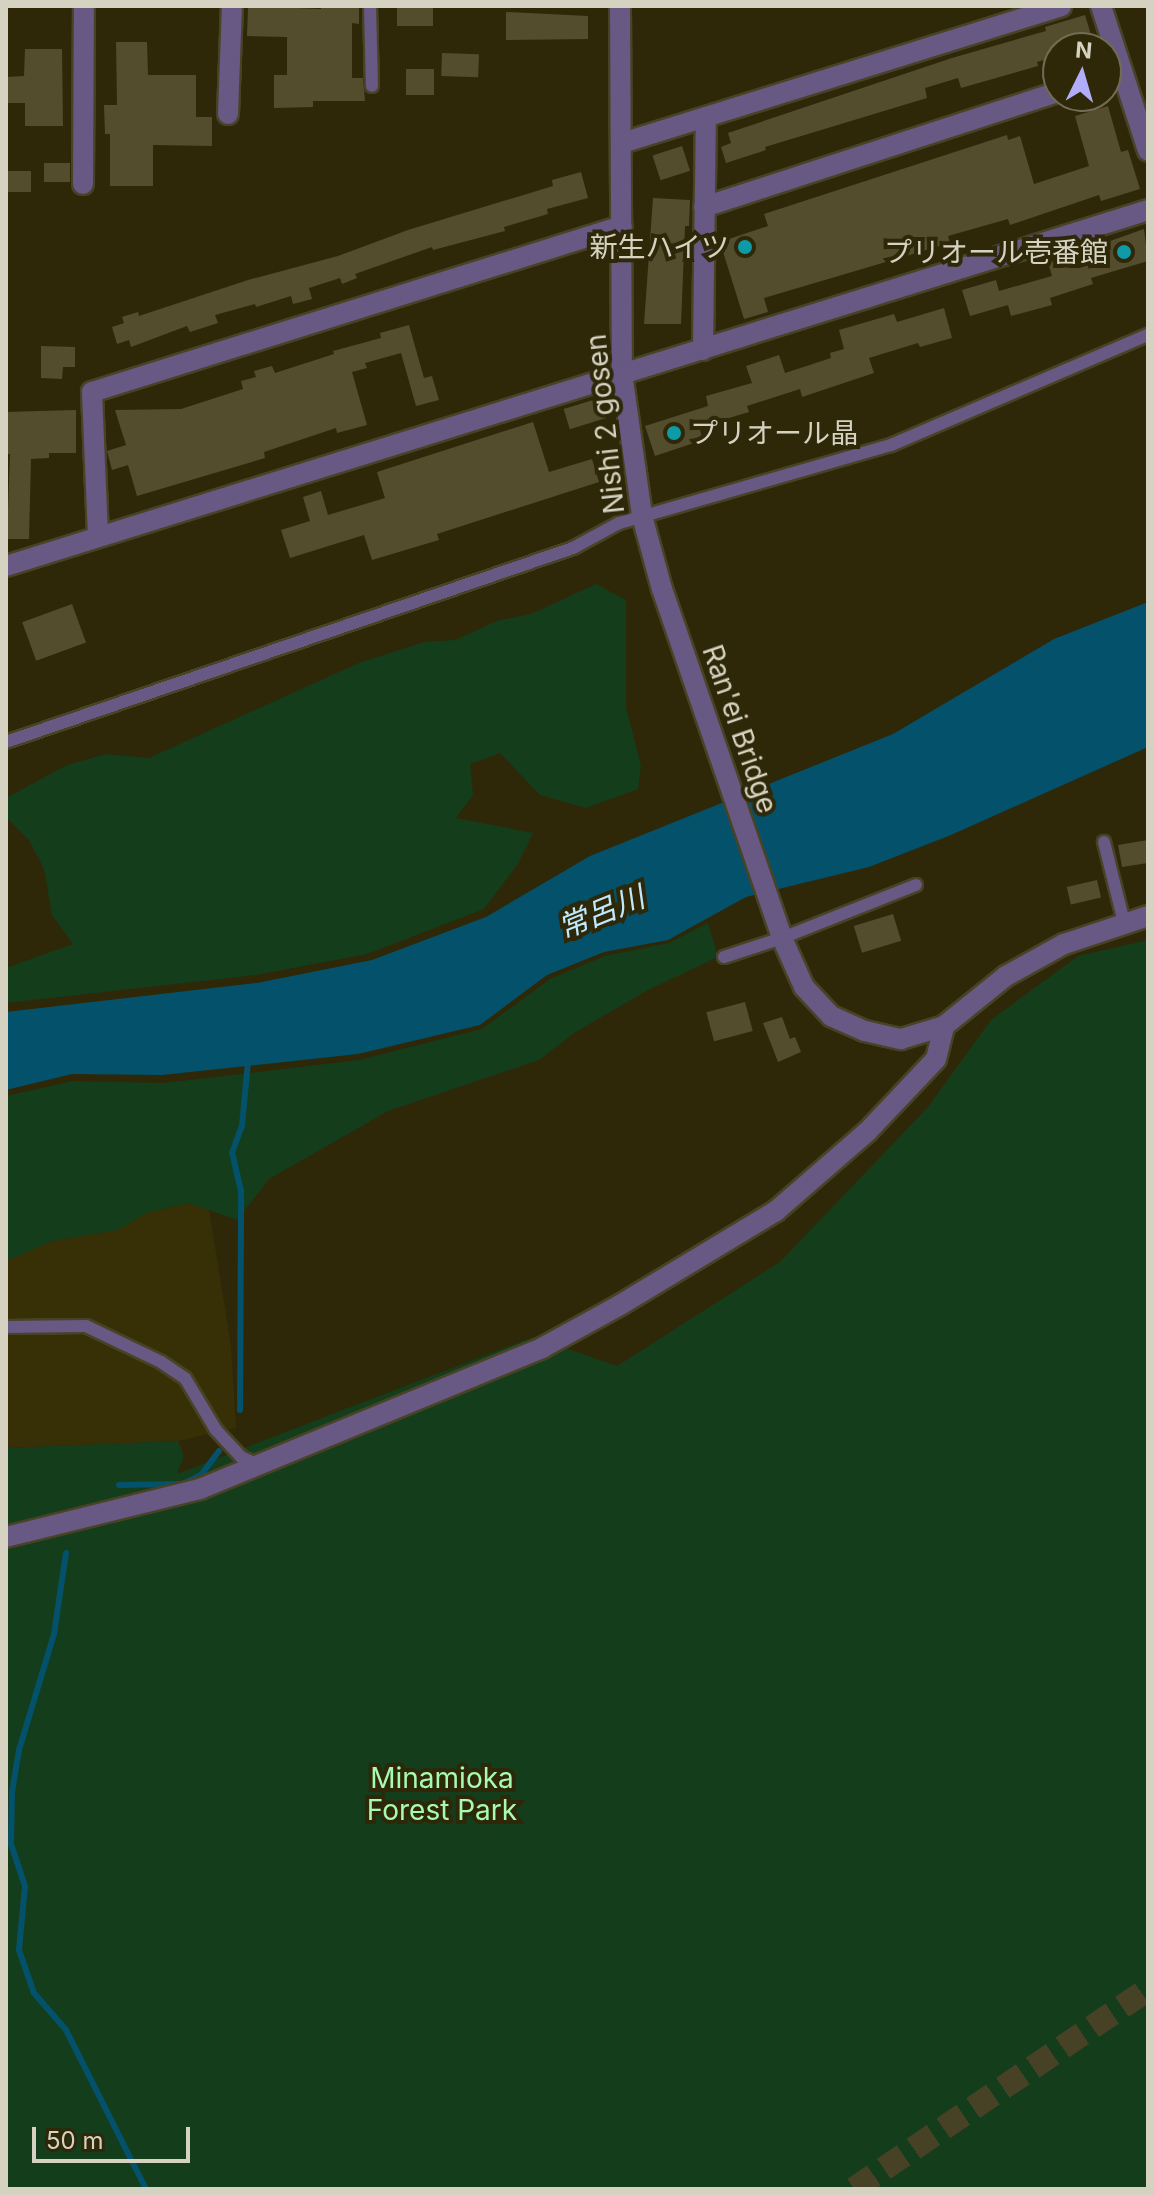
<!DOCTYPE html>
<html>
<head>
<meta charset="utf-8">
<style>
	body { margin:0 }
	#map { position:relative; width:1154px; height:2195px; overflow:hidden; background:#2e2809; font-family:Inter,"Noto Sans JP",sans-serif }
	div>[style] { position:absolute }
	.built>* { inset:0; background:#373007 }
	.green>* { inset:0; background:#143d1c }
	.water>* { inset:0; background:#04516b }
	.stream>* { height:6px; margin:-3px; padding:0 3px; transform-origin:3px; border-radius:3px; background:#04516b }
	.building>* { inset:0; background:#534d2e; transform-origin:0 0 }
	.highway-tunnel>* { height:24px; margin-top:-12px; transform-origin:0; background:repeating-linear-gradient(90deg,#474225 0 24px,transparent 0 36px) }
	.roads { filter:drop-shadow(2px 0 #494326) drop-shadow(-2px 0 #494326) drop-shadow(0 2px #494326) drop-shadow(0 -2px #494326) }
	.lane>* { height:12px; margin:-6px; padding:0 6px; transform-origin:6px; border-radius:6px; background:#675884 }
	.street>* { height:20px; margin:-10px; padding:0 10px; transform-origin:10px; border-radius:10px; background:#675884 }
	.dots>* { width:22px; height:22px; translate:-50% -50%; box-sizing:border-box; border:4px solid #2e2809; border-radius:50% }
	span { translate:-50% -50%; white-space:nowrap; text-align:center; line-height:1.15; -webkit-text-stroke:8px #2e2809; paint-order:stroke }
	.poi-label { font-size:28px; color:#d5d2c1 }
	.right { translate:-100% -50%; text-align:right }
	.left { translate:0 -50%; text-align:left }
	.street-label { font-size:28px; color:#d5d2c1 }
	.park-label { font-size:28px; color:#a6fab1 }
	.water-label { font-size:30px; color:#bfe9fd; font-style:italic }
	.frame { position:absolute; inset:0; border:8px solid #d5d2c1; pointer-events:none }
	.north { position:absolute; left:1042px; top:32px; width:80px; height:80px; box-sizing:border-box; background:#2e2809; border:2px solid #716c53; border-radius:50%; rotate:5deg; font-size:22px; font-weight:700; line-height:32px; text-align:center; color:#d5d2c1 }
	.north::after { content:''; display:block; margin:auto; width:28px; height:36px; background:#b2adf9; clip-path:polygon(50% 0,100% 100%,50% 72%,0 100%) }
	.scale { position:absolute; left:32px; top:2127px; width:158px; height:36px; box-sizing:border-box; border:4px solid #d5d2c1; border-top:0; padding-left:10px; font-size:24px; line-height:28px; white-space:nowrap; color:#d5d2c1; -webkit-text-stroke:6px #2e2809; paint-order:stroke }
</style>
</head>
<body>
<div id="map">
	<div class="built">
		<i style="clip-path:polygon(189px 1203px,209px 1210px,231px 1346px,236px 1428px,178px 1441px,6px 1448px,6px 1261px,52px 1241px,117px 1230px,149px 1212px)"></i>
	</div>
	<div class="green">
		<i style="clip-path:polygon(596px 584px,626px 600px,626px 707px,641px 766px,638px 789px,586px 808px,540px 795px,500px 753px,470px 764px,473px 795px,456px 818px,533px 833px,517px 865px,484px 909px,367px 954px,256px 975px,6px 1003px,6px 968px,73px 944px,52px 915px,44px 869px,29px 840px,6px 817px,6px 798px,67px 765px,106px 754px,149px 758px,359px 663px,424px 642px,455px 640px,497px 621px,531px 614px)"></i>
		<i style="clip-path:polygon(708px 923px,718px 957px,648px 990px,574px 1033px,539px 1060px,388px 1111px,269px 1179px,237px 1220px,189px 1203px,149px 1212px,117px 1230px,52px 1241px,6px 1261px,6px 1096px,73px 1081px,164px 1083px,359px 1060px,482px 1029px,550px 979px,605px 956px,669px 943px)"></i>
		<i style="clip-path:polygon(1148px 940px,1148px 2189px,6px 2189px,6px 1448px,178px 1441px,184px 1456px,177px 1474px,533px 1337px,617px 1366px,780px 1262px,928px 1107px,991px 1020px,1078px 956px)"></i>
	</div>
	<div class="water">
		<i style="clip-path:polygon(1148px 602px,1148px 747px,951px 835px,869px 867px,746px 897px,668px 940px,604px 952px,547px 975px,480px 1025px,358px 1054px,162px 1075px,72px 1074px,6px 1090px,6px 1012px,257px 983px,372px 960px,486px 917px,590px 856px,893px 734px,1054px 639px)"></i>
	</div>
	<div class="stream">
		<i style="left:240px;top:1410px;width:219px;rotate:-89.7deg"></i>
		<i style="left:241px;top:1191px;width:39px;rotate:-103deg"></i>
		<i style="left:232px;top:1153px;width:29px;rotate:-70deg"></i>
		<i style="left:242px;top:1126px;width:65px;rotate:-84.7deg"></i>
		<i style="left:119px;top:1485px;width:64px;rotate:-0.9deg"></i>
		<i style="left:183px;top:1484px;width:20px;rotate:-27deg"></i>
		<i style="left:201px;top:1475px;width:30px;rotate:-53deg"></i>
		<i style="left:66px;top:1553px;width:82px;rotate:98.4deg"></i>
		<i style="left:54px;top:1634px;width:121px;rotate:106.8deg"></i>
		<i style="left:19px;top:1750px;width:43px;rotate:99.5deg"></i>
		<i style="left:12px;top:1792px;width:52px;rotate:91.1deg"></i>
		<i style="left:11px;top:1844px;width:44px;rotate:71.6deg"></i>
		<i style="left:25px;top:1886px;width:64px;rotate:95.4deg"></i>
		<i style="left:19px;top:1950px;width:46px;rotate:70.8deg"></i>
		<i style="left:34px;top:1993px;width:49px;rotate:49.1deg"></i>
		<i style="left:66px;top:2030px;width:178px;rotate:63.3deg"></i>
	</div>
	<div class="building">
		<i style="clip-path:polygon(248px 6px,321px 9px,321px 6px,359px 6px,359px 24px,352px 23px,352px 78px,363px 78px,365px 101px,313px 101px,313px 107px,274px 108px,274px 75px,287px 75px,287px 37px,247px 36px)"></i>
		<i style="left:397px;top:6px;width:36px;height:20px"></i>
		<i style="clip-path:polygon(506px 12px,588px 16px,588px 39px,506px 40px)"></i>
		<i style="clip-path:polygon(1085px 15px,1095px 48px,1058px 48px,1058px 56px,1037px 62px,1038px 66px,961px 88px,958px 78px,925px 88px,927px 98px,765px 147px,766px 150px,726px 163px,721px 147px,731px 143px,728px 133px,952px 58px,1046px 31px,1045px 27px)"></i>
		<i style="clip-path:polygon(116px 42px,147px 42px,148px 75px,196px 75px,196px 117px,212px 117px,212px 146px,153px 145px,153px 186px,110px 186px,110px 134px,105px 134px,104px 105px,117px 105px)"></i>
		<i style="clip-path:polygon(25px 49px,62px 49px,63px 126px,25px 126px,25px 103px,6px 103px,6px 77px,24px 76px)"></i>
		<i style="left:442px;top:53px;width:37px;height:23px;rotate:2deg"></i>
		<i style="left:406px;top:69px;width:28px;height:26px"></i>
		<i style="clip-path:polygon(1108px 106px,1121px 152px,1128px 150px,1140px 189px,1101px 201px,1099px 195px,1010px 225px,1008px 219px,948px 236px,950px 243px,764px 298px,768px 312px,744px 319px,720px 242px,768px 226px,764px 214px,1007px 135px,1008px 140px,1020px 136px,1034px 184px,1089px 166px,1075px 116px)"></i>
		<i style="left:682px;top:146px;width:26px;height:31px;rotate:72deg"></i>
		<i style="left:44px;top:163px;width:26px;height:19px"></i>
		<i style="left:31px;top:171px;width:21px;height:25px;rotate:90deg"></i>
		<i style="clip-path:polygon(581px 172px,588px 198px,547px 209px,548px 214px,504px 227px,505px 231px,433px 250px,432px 247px,355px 274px,357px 278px,342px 284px,340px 278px,309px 288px,312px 299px,293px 304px,291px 296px,256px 307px,255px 304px,215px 315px,218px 323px,190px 332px,187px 326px,131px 347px,129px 340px,117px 344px,112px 327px,124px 323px,122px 317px,138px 312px,139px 316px,248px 280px,338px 256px,408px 230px,553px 186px,552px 180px)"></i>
		<i style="clip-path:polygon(653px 198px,690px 200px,689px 226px,685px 226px,681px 324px,644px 324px)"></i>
		<i style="clip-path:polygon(1144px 229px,1148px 261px,1091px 278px,1093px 284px,1050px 298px,1052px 305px,1011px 316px,1008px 305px,970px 316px,962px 290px,996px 280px,999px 291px,1052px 276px,1048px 263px)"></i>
		<i style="clip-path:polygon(944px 308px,952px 338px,920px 347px,918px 343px,869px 358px,874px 373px,802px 397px,800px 389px,747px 406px,749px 412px,699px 427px,703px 440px,655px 456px,645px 426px,708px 406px,706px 396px,752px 383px,746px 366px,779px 355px,785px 373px,831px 358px,830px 353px,844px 349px,839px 330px,894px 314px,897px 322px)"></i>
		<i style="clip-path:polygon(409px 325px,424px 378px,432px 376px,439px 400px,416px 406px,401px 353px,365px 363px,367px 368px,352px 372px,367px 425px,337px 433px,336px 428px,264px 452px,265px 458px,137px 496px,128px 465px,112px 470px,107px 451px,126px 445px,115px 410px,181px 409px,243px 389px,241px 381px,256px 377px,254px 371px,272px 366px,275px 373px,334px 354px,333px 351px,381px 338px,380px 333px)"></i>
		<i style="clip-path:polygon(41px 346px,75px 347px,75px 367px,63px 367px,62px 379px,41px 378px)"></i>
		<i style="left:600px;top:398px;width:21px;height:38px;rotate:73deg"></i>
		<i style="clip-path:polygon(76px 410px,76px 453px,49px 453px,49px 458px,31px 459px,29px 539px,7px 539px,10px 454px,6px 454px,6px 412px)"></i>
		<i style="clip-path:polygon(533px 422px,549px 472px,592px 459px,599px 482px,437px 534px,439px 540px,372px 560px,364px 535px,290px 558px,281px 530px,310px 521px,303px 497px,321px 491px,328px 515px,385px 498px,377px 472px)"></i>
		<i style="left:72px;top:604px;width:41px;height:53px;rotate:70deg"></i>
		<i style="clip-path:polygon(1148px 840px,1148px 863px,1122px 867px,1118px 845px)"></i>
		<i style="left:1097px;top:880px;width:18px;height:31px;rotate:77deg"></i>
		<i style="left:893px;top:914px;width:28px;height:41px;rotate:73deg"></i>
		<i style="left:745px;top:1002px;width:30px;height:40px;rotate:75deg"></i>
		<i style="clip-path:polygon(782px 1017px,790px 1039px,795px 1037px,801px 1052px,778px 1062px,763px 1023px)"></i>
	</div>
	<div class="highway-tunnel">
		<i style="left:854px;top:2189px;width:356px;rotate:-34.2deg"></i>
	</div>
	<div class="roads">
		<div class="lane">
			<i style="left:370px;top:6px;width:80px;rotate:88.6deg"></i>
			<i style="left:6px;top:742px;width:599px;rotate:-18.89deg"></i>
			<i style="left:573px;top:548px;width:52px;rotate:-28.5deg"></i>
			<i style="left:619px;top:523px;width:283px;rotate:-16deg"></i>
			<i style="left:891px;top:445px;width:280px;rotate:-23.2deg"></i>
			<i style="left:1104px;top:842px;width:82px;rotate:76deg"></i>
			<i style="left:724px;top:957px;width:61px;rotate:-18.1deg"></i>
			<i style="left:782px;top:938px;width:144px;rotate:-21.6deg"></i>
			<i style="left:6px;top:1327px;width:80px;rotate:-0.7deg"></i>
			<i style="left:86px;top:1326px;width:83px;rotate:25.6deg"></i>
			<i style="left:161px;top:1362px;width:29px;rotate:34deg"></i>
			<i style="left:185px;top:1378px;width:61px;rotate:59.2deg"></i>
			<i style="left:216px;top:1430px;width:37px;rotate:47deg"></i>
			<i style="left:241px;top:1457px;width:19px;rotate:25deg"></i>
		</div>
		<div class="street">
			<i style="left:620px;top:6px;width:367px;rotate:89.7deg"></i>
			<i style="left:622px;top:373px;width:144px;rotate:82deg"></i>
			<i style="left:642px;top:516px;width:76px;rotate:74.7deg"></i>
			<i style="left:662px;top:589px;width:369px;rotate:71deg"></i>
			<i style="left:782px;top:938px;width:54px;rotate:65.8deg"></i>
			<i style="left:804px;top:987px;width:40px;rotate:47deg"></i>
			<i style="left:831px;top:1016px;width:37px;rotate:24deg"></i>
			<i style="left:865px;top:1031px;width:37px;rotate:13deg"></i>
			<i style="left:901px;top:1039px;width:45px;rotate:-16.8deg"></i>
			<i style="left:944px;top:1026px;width:80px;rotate:-38.9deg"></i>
			<i style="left:1006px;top:976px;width:66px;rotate:-28.9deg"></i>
			<i style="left:1064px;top:944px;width:89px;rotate:-18.4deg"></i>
			<i style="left:1101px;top:6px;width:152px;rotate:72deg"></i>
			<i style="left:228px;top:114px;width:108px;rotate:-87.9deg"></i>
			<i style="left:622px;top:143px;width:460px;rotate:-17.3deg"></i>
			<i style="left:83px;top:184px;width:178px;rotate:-89.7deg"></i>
			<i style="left:704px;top:207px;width:372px;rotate:-18deg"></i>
			<i style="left:703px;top:350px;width:233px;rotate:-89.3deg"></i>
			<i style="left:98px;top:536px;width:144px;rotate:-92.4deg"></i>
			<i style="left:92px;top:392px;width:555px;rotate:-17.39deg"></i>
			<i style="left:6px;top:566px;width:1196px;rotate:-17.31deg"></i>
			<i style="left:6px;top:1537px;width:200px;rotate:-13.9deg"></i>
			<i style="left:200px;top:1489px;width:370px;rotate:-22.4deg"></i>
			<i style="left:542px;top:1348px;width:89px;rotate:-28.9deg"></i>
			<i style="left:620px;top:1305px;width:182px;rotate:-31.1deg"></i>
			<i style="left:776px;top:1211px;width:121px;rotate:-41deg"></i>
			<i style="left:867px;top:1132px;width:100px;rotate:-46.6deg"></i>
			<i style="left:936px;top:1059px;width:34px;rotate:-76deg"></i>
		</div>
	</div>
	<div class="dots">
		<i style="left:745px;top:247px;background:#0f9aa8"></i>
		<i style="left:1124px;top:252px;background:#0f9aa8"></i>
		<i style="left:674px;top:433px;background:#0f9aa8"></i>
	</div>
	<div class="poi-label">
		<span class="right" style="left:729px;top:247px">新生ハイツ</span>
		<span class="right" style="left:1108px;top:252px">プリオール壱番館</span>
		<span class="left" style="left:690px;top:433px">プリオール晶</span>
	</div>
	<div class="street-label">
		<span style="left:605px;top:424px;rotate:-96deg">Nishi 2 gosen</span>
		<span style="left:740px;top:729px;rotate:71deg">Ran'ei Bridge</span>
	</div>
	<div class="park-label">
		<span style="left:442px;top:1794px">Minamioka<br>Forest Park</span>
	</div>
	<div class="water-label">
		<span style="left:601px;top:912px;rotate:-22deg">常呂川</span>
	</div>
	<div class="frame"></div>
	<div class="north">N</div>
	<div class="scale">50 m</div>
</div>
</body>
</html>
